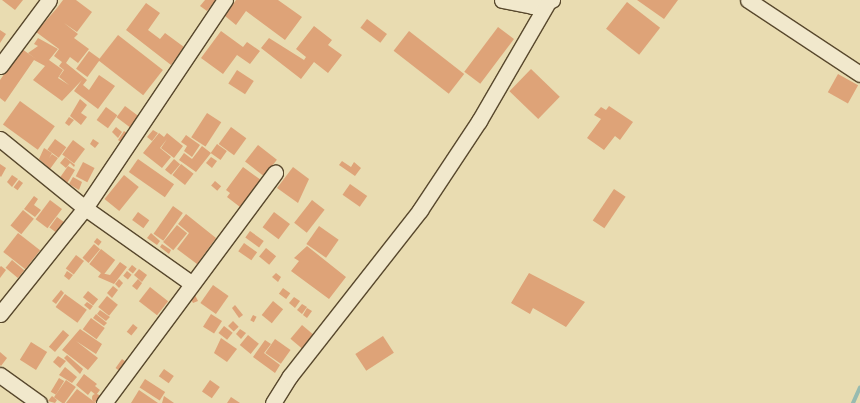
<!DOCTYPE html>
<html>
<head>
<meta charset="utf-8">
<style>
	body { margin:0 }
	#map { position:relative; width:860px; height:403px; overflow:hidden; background:#e9dcb1; font-family:"Old Standard TT",serif }
	div>[style] { position:absolute }
	.stream>* { height:4px; margin:-2px; padding:0 2px; transform-origin:2px; border-radius:2px; background:#97bbb0 }
	.building>* { inset:0; background:#dea378; transform-origin:0 0 }
	.round { border-radius:50% }
	.roads { filter:drop-shadow(1px 0 #58482d) drop-shadow(-1px 0 #58482d) drop-shadow(0 1px #58482d) drop-shadow(0 -1px #58482d) }
	.minor>* { height:15px; margin:-7.5px; padding:0 7.5px; transform-origin:7.5px; border-radius:7.5px; background:#f1e8cc }
	span { translate:-50% -50%; white-space:nowrap; text-align:center; line-height:1.15; -webkit-text-stroke:3.5px #f1e8cc; paint-order:stroke }
</style>
</head>
<body>
<div id="map">
	<div class="stream">
		<i style="left:853px;top:403px;width:17px;rotate:-66deg"></i>
	</div>
	<div class="building">
		<i style="clip-path:polygon(2px 0,23px 0,15px 10px)"></i>
		<i style="clip-path:polygon(63px 0,76px 0,92px 12px,77px 32px,64px 23px,78px 34px,74px 38px,89px 49px,78px 63px,70px 57px,66px 63px,87px 80px,83px 85px,89px 90px,99px 75px,115px 86px,98px 109px,74px 91px,82px 80px,62px 101px,33px 80px,45px 66px,34px 60px,5px 102px,0 98px,0 80px,22px 49px,36px 59px,28px 53px,38px 46px,34px 44px,38px 38px,58px 49px,49px 60px,63px 70px,58px 78px,69px 85px,59px 77px,64px 70px,59px 66px,62px 62px,54px 56px,59px 49px,36px 32px,57px 8px,69px 17px,57px 8px)"></i>
		<i style="clip-path:polygon(205px 0,216px 0,207px 11px,200px 6px)"></i>
		<i style="clip-path:polygon(236px 0,278px 0,302px 17px,285px 40px,246px 11px,236px 25px,225px 16px)"></i>
		<i style="clip-path:polygon(637px 0,678px 0,664px 19px)"></i>
		<i style="left:627px;top:2px;width:42px;height:34px;rotate:38deg"></i>
		<i style="clip-path:polygon(146px 3px,160px 13px,148px 30px,160px 39px,165px 33px,184px 47px,171px 65px,126px 30px)"></i>
		<i style="left:367px;top:19px;width:25px;height:11px;rotate:37deg"></i>
		<i style="clip-path:polygon(314px 26px,332px 40px,328px 45px,342px 55px,328px 73px,314px 62px,301px 79px,261px 48px,269px 38px,304px 60px,306px 57px,296px 49px)"></i>
		<i style="left:498px;top:27px;width:20px;height:56px;rotate:37deg"></i>
		<i style="clip-path:polygon(0 30px,6px 34px,0 43px)"></i>
		<i style="clip-path:polygon(221px 31px,243px 47px,247px 42px,260px 51px,250px 64px,237px 55px,223px 74px,201px 58px)"></i>
		<i style="left:409px;top:31px;width:70px;height:25px;rotate:38deg"></i>
		<i style="left:118px;top:35px;width:57px;height:32px;rotate:38deg"></i>
		<i style="left:89px;top:51px;width:14px;height:22px;rotate:36deg"></i>
		<i style="left:531px;top:69px;width:40px;height:31px;rotate:44deg"></i>
		<i style="left:237px;top:70px;width:20px;height:16px;rotate:33deg"></i>
		<i style="left:838px;top:74px;width:23px;height:21px;rotate:29deg"></i>
		<i style="clip-path:polygon(80px 99px,87px 105px,81px 113px,87px 117px,81px 125px,70px 116px)"></i>
		<i style="left:20px;top:101px;width:43px;height:29px;rotate:36deg"></i>
		<i style="left:125px;top:106px;width:20px;height:14px;rotate:37deg"></i>
		<i style="clip-path:polygon(609px 106px,633px 122px,620px 140px,615px 136px,604px 150px,587px 138px,601px 119px,594px 115px,601px 107px,606px 110px)"></i>
		<i style="left:106px;top:107px;width:14px;height:16px;rotate:36deg"></i>
		<i style="left:207px;top:113px;width:17px;height:29px;rotate:33deg"></i>
		<i style="clip-path:polygon(69px 117px,74px 120px,69px 126px,65px 123px)"></i>
		<i style="clip-path:polygon(116px 127px,122px 132px,118px 138px,112px 132px)"></i>
		<i style="left:231px;top:127px;width:19px;height:21px;rotate:36deg"></i>
		<i style="clip-path:polygon(153px 130px,158px 133px,152px 141px,147px 137px)"></i>
		<i style="clip-path:polygon(124px 131px,131px 136px,124px 144px,118px 140px)"></i>
		<i style="clip-path:polygon(159px 133px,164px 137px,167px 133px,183px 146px,174px 158px,161px 148px,167px 139px,160px 148px,171px 157px,162px 168px,143px 153px)"></i>
		<i style="clip-path:polygon(186px 135px,200px 145px,192px 157px,184px 151px,187px 146px,181px 142px)"></i>
		<i style="left:55px;top:139px;width:14px;height:13px;rotate:36deg"></i>
		<i style="clip-path:polygon(93px 139px,99px 143px,95px 148px,90px 144px)"></i>
		<i style="left:73px;top:140px;width:15px;height:18px;rotate:37deg"></i>
		<i style="left:217px;top:144px;width:12px;height:11px;rotate:35deg"></i>
		<i style="left:258px;top:145px;width:24px;height:21px;rotate:38deg"></i>
		<i style="clip-path:polygon(202px 146px,211px 153px,196px 172px,179px 160px,184px 153px,192px 159px)"></i>
		<i style="clip-path:polygon(44px 148px,52px 153px,49px 158px,52px 154px,58px 158px,50px 169px,39px 159px)"></i>
		<i style="clip-path:polygon(65px 157px,75px 165px,74px 167px,70px 163px,66px 168px,60px 163px)"></i>
		<i style="clip-path:polygon(211px 157px,217px 161px,212px 168px,206px 163px)"></i>
		<i style="left:138px;top:159px;width:44px;height:16px;rotate:35deg"></i>
		<i style="left:174px;top:159px;width:8px;height:14px;rotate:40deg"></i>
		<i style="clip-path:polygon(342px 161px,351px 167px,354px 162px,361px 168px,355px 176px,339px 165px)"></i>
		<i style="left:83px;top:162px;width:13px;height:16px;rotate:27deg"></i>
		<i style="clip-path:polygon(0 164px,6px 168px,1px 177px,0 176px)"></i>
		<i style="left:181px;top:164px;width:16px;height:14px;rotate:38deg"></i>
		<i style="clip-path:polygon(68px 166px,75px 170px,66px 185px,59px 179px)"></i>
		<i style="clip-path:polygon(243px 167px,261px 180px,240px 207px,227px 197px,230px 193px,226px 190px)"></i>
		<i style="clip-path:polygon(293px 167px,309px 179px,298px 203px,277px 188px)"></i>
		<i style="clip-path:polygon(12px 175px,18px 179px,12px 187px,7px 182px)"></i>
		<i style="left:124px;top:175px;width:19px;height:31px;rotate:39deg"></i>
		<i style="clip-path:polygon(73px 177px,82px 182px,79px 190px,69px 184px)"></i>
		<i style="left:19px;top:180px;width:5px;height:9px;rotate:37deg"></i>
		<i style="left:215px;top:181px;width:8px;height:6px;rotate:40deg"></i>
		<i style="left:350px;top:184px;width:21px;height:13px;rotate:35deg"></i>
		<i style="left:614px;top:189px;width:14px;height:38px;rotate:34deg"></i>
		<i style="clip-path:polygon(34px 196px,38px 199px,34px 205px,41px 210px,35px 217px,24px 209px)"></i>
		<i style="left:50px;top:200px;width:15px;height:24px;rotate:37deg"></i>
		<i style="left:312px;top:200px;width:16px;height:29px;rotate:38deg"></i>
		<i style="left:173px;top:206px;width:12px;height:34px;rotate:35deg"></i>
		<i style="left:23px;top:210px;width:14px;height:20px;rotate:39deg"></i>
		<i style="left:138px;top:212px;width:14px;height:10px;rotate:36deg"></i>
		<i style="left:274px;top:212px;width:20px;height:19px;rotate:37deg"></i>
		<i style="clip-path:polygon(186px 214px,216px 238px,197px 264px,177px 249px,189px 233px,178px 224px)"></i>
		<i style="left:57px;top:217px;width:9px;height:13px;rotate:36deg"></i>
		<i style="left:177px;top:225px;width:13px;height:22px;rotate:39deg"></i>
		<i style="left:319px;top:226px;width:24px;height:22px;rotate:35deg"></i>
		<i style="left:250px;top:231px;width:17px;height:8px;rotate:36deg"></i>
		<i style="left:18px;top:233px;width:28px;height:24px;rotate:38deg"></i>
		<i style="clip-path:polygon(151px 233px,160px 241px,157px 245px,147px 238px)"></i>
		<i style="left:97px;top:238px;width:6px;height:5px;rotate:39deg"></i>
		<i style="left:244px;top:243px;width:16px;height:10px;rotate:35deg"></i>
		<i style="left:94px;top:244px;width:8px;height:18px;rotate:40deg"></i>
		<i style="clip-path:polygon(162px 244px,171px 250px,169px 254px,160px 247px)"></i>
		<i style="clip-path:polygon(307px 246px,346px 277px,329px 299px,291px 271px,299px 261px,294px 258px)"></i>
		<i style="left:266px;top:248px;width:13px;height:11px;rotate:39deg"></i>
		<i style="left:101px;top:249px;width:18px;height:19px;rotate:38deg"></i>
		<i style="left:76px;top:255px;width:10px;height:17px;rotate:37deg"></i>
		<i style="left:12px;top:260px;width:16px;height:10px;rotate:40deg"></i>
		<i style="clip-path:polygon(120px 262px,127px 267px,114px 284px,98px 277px,101px 273px,110px 275px)"></i>
		<i style="left:132px;top:265px;width:6px;height:6px;rotate:39deg"></i>
		<i style="clip-path:polygon(1px 266px,6px 270px,0 278px,0 267px)"></i>
		<i style="clip-path:polygon(139px 269px,147px 275px,142px 282px,134px 275px)"></i>
		<i style="clip-path:polygon(67px 271px,73px 275px,69px 280px,64px 276px)"></i>
		<i style="left:127px;top:271px;width:6px;height:6px;rotate:39deg"></i>
		<i style="clip-path:polygon(276px 273px,281px 277px,278px 282px,272px 277px)"></i>
		<i style="clip-path:polygon(529px 273px,585px 302px,566px 327px,533px 308px,530px 314px,511px 303px)"></i>
		<i style="clip-path:polygon(119px 279px,123px 283px,119px 288px,115px 284px)"></i>
		<i style="clip-path:polygon(138px 279px,142px 283px,137px 290px,132px 286px)"></i>
		<i style="left:213px;top:285px;width:19px;height:22px;rotate:35deg"></i>
		<i style="clip-path:polygon(113px 286px,118px 290px,112px 298px,107px 293px)"></i>
		<i style="left:150px;top:287px;width:23px;height:18px;rotate:38deg"></i>
		<i style="left:283px;top:288px;width:9px;height:7px;rotate:36deg"></i>
		<i style="clip-path:polygon(61px 290px,64px 293px,56px 304px,52px 301px)"></i>
		<i style="left:88px;top:291px;width:13px;height:8px;rotate:39deg"></i>
		<i style="clip-path:polygon(194px 293px,198px 301px,193px 303px,189px 296px)"></i>
		<i style="left:65px;top:294px;width:27px;height:16px;rotate:36deg"></i>
		<i style="left:107px;top:296px;width:14px;height:14px;rotate:39deg"></i>
		<i style="clip-path:polygon(294px 297px,300px 301px,295px 308px,289px 303px)"></i>
		<i style="left:273px;top:301px;width:13px;height:18px;rotate:39deg"></i>
		<i style="clip-path:polygon(87px 302px,93px 306px,90px 310px,84px 305px)"></i>
		<i style="clip-path:polygon(302px 304px,307px 307px,302px 314px,297px 310px)"></i>
		<i style="clip-path:polygon(235px 305px,243px 315px,239px 318px,232px 308px)"></i>
		<i style="clip-path:polygon(307px 308px,312px 311px,307px 318px,303px 315px)"></i>
		<i style="clip-path:polygon(100px 310px,110px 317px,106px 321px,97px 314px)"></i>
		<i style="clip-path:polygon(96px 314px,107px 323px,104px 326px,93px 318px)"></i>
		<i style="left:211px;top:314px;width:13px;height:15px;rotate:32deg"></i>
		<i style="left:253px;top:315px;width:4px;height:6px;rotate:27deg"></i>
		<i style="left:91px;top:318px;width:17px;height:14px;rotate:36deg"></i>
		<i style="left:233px;top:321px;width:8px;height:7px;rotate:45deg"></i>
		<i style="left:133px;top:324px;width:6px;height:10px;rotate:39deg"></i>
		<i style="left:302px;top:325px;width:17px;height:18px;rotate:40deg"></i>
		<i style="left:224px;top:326px;width:11px;height:9px;rotate:38deg"></i>
		<i style="clip-path:polygon(80px 329px,102px 344px,96px 354px,76px 341px,98px 358px,88px 370px,62px 350px)"></i>
		<i style="clip-path:polygon(240px 329px,246px 333px,241px 339px,236px 334px)"></i>
		<i style="left:63px;top:330px;width:8px;height:22px;rotate:40deg"></i>
		<i style="left:248px;top:335px;width:14px;height:13px;rotate:39deg"></i>
		<i style="left:383px;top:336px;width:20px;height:33px;rotate:57deg"></i>
		<i style="clip-path:polygon(221px 338px,237px 349px,227px 362px,214px 353px)"></i>
		<i style="left:275px;top:339px;width:19px;height:17px;rotate:35deg"></i>
		<i style="clip-path:polygon(265px 340px,271px 344px,264px 353px,280px 365px,275px 373px,253px 357px)"></i>
		<i style="left:31px;top:342px;width:19px;height:21px;rotate:32deg"></i>
		<i style="clip-path:polygon(0 352px,7px 358px,1px 366px,0 365px)"></i>
		<i style="clip-path:polygon(67px 355px,83px 369px,80px 374px,64px 358px)"></i>
		<i style="clip-path:polygon(58px 356px,66px 361px,60px 368px,53px 362px)"></i>
		<i style="left:122px;top:359px;width:9px;height:11px;rotate:36deg"></i>
		<i style="clip-path:polygon(65px 367px,77px 377px,72px 383px,59px 375px)"></i>
		<i style="left:164px;top:369px;width:12px;height:9px;rotate:35deg"></i>
		<i style="clip-path:polygon(84px 374px,97px 384px,95px 386px,100px 390px,96px 395px,91px 391px,88px 395px,76px 385px)"></i>
		<i style="left:59px;top:378px;width:6px;height:16px;rotate:31deg"></i>
		<i style="left:145px;top:379px;width:24px;height:10px;rotate:33deg"></i>
		<i style="left:66px;top:380px;width:12px;height:21px;rotate:35deg"></i>
		<i style="left:210px;top:380px;width:12px;height:14px;rotate:35deg"></i>
		<i style="clip-path:polygon(77px 389px,96px 403px,66px 403px)"></i>
		<i style="clip-path:polygon(139px 390px,158px 403px,131px 403px)"></i>
		<i class="round" style="left:92px;top:394px;width:8px;height:8px"></i>
		<i style="clip-path:polygon(52px 396px,57px 400px,55px 403px,48px 401px)"></i>
		<i style="clip-path:polygon(164px 396px,174px 403px,162px 403px)"></i>
		<i style="clip-path:polygon(231px 397px,240px 403px,227px 403px)"></i>
	</div>
	<div class="roads">
		<div class="minor">
			<i style="left:502px;top:0;width:31px;rotate:11deg"></i>
			<i style="left:532px;top:6px;width:21px;rotate:-17deg"></i>
			<i style="left:748px;top:0;width:134px;rotate:33.5deg"></i>
			<i style="left:0;top:66px;width:82px;rotate:-53.4deg"></i>
			<i style="left:0;top:139px;width:109px;rotate:39.1deg"></i>
			<i style="left:85px;top:208px;width:130px;rotate:35.3deg"></i>
			<i style="left:0;top:314px;width:136px;rotate:-51.3deg"></i>
			<i style="left:85px;top:208px;width:251px;rotate:-56.1deg"></i>
			<i style="left:0;top:375px;width:48px;rotate:35.7deg"></i>
			<i style="left:104px;top:403px;width:287px;rotate:-53.4deg"></i>
			<i style="left:273px;top:403px;width:32px;rotate:-58deg"></i>
			<i style="left:290px;top:376px;width:211px;rotate:-51.9deg"></i>
			<i style="left:420px;top:210px;width:107px;rotate:-56.5deg"></i>
			<i style="left:479px;top:121px;width:138px;rotate:-59.9deg"></i>
		</div>
	</div>
</div>
</body>
</html>
